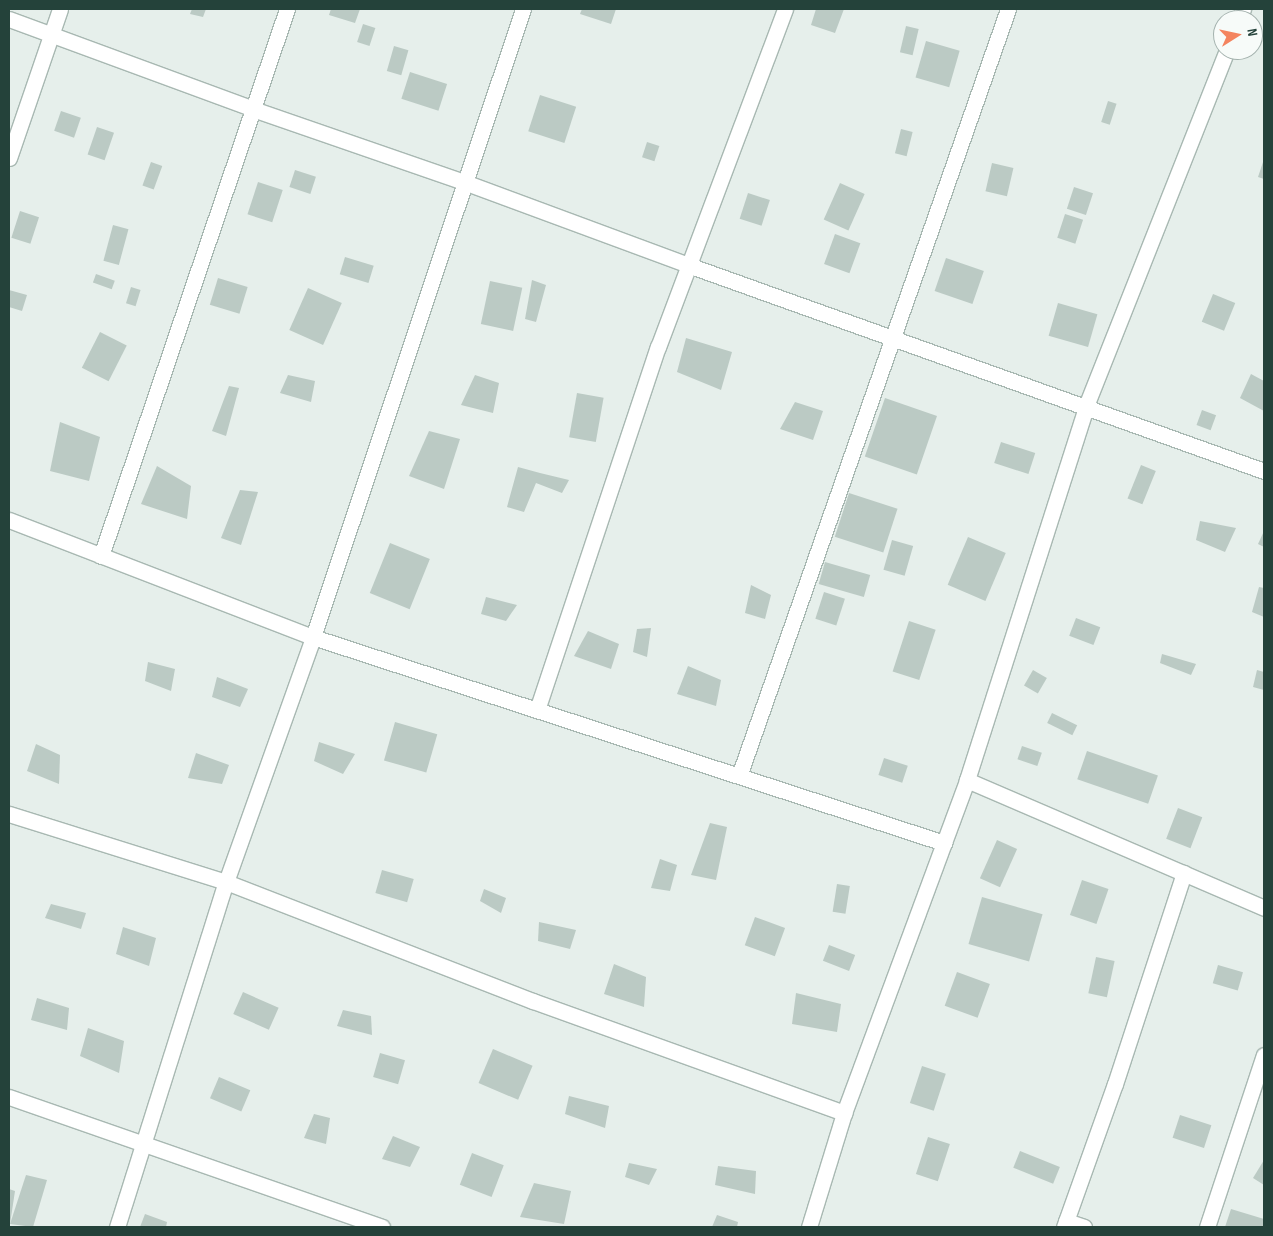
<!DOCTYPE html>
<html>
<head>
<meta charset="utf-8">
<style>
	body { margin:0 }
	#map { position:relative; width:1273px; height:1236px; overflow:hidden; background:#e6efeb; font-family:"Sofia Sans Condensed",sans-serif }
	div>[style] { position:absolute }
	.building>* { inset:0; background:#bbcac4; transform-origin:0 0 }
	.roads { filter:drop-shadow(1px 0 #a8b8b2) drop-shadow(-1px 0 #a8b8b2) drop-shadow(0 1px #a8b8b2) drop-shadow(0 -1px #a8b8b2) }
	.minor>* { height:15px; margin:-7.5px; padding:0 7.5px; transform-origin:7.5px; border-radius:7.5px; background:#fff }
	span { translate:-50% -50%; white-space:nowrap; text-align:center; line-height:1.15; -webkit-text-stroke:4.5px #f7fbf9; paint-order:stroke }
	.frame { position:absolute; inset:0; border:10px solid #24423a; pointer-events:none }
	.north { position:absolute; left:1213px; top:10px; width:50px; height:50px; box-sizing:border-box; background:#f7fbf9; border:1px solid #a3b1ad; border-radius:50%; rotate:80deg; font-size:14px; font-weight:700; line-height:20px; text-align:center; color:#24423a }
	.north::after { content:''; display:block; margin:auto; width:18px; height:22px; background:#f4845f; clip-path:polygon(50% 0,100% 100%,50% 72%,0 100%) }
</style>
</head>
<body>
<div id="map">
	<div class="building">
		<i style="clip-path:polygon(192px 9px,206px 9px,203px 17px,190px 14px)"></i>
		<i style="clip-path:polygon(331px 9px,360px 9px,355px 23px,329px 15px)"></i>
		<i style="clip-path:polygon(582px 9px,616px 9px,611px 24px,580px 14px)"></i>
		<i style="clip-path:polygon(816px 9px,844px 9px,835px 33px,811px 25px)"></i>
		<i style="left:363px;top:24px;width:13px;height:19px;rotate:18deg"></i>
		<i style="left:906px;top:26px;width:13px;height:27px;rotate:13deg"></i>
		<i style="left:926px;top:41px;width:35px;height:38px;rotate:16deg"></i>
		<i style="left:394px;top:46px;width:15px;height:26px;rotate:16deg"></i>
		<i style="left:410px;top:72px;width:39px;height:28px;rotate:18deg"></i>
		<i style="left:540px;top:95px;width:38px;height:38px;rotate:18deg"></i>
		<i style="left:1108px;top:101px;width:9px;height:22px;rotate:18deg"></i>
		<i style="left:61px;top:111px;width:21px;height:21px;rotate:19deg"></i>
		<i style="left:97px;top:127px;width:18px;height:29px;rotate:19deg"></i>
		<i style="left:901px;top:129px;width:12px;height:25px;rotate:14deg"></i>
		<i style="left:647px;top:142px;width:13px;height:16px;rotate:18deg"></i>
		<i style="clip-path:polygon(1264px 159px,1264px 179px,1258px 177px)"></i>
		<i style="left:151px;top:162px;width:12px;height:25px;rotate:20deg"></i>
		<i style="left:992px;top:163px;width:22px;height:29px;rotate:13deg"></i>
		<i style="left:295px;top:170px;width:22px;height:18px;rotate:18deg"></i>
		<i style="left:258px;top:182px;width:26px;height:34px;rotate:18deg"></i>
		<i style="left:840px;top:183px;width:27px;height:40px;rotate:24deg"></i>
		<i style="left:1074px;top:187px;width:20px;height:23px;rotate:18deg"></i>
		<i style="left:748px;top:193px;width:23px;height:27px;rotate:18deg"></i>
		<i style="left:20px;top:211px;width:20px;height:28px;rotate:18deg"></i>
		<i style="left:1065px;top:214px;width:19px;height:25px;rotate:18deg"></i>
		<i style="left:113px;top:225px;width:16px;height:37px;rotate:15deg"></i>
		<i style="left:835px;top:234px;width:27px;height:32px;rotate:20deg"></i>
		<i style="left:345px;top:257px;width:30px;height:18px;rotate:17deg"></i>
		<i style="left:946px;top:258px;width:40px;height:35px;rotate:19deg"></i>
		<i style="left:96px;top:274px;width:20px;height:9px;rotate:20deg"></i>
		<i style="left:218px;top:278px;width:31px;height:28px;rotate:17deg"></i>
		<i style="clip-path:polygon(532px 280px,546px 285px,536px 322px,525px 319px)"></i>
		<i style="left:490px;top:281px;width:33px;height:44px;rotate:12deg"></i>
		<i style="left:131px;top:287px;width:10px;height:17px;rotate:17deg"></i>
		<i style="left:308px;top:288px;width:37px;height:46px;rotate:24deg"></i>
		<i style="clip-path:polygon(9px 290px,27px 295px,22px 311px,9px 307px)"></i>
		<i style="left:1213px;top:294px;width:24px;height:30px;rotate:22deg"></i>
		<i style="left:1058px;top:303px;width:41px;height:34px;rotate:16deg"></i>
		<i style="left:100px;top:332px;width:30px;height:40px;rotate:27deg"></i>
		<i style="clip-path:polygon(686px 338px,732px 352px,721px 390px,677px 372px)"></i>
		<i style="clip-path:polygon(1251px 374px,1264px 381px,1264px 411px,1240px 398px)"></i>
		<i style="clip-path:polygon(288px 375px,315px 381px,311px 402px,280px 393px)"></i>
		<i style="clip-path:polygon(475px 375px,499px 383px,493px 413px,461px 405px)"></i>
		<i style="clip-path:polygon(229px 386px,239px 388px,226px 436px,212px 431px)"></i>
		<i style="left:577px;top:393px;width:27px;height:45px;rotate:10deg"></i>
		<i style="left:885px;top:398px;width:55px;height:62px;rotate:19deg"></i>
		<i style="clip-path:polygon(795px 402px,823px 411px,813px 440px,780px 429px)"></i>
		<i style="left:1202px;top:410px;width:15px;height:16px;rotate:20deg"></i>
		<i style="clip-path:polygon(60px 422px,100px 437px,89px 481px,50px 471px)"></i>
		<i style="clip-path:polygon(429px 431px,460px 439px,444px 489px,409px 476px)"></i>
		<i style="left:1001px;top:442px;width:36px;height:22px;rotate:18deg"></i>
		<i style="left:1141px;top:465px;width:16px;height:36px;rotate:22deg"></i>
		<i style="clip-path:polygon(157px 466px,191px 486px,187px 519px,141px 504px)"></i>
		<i style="clip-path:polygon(518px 467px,540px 473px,569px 480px,562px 493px,536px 483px,524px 512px,507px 507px)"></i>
		<i style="clip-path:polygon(240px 490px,258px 492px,241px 545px,221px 538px)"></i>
		<i style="left:849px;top:493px;width:51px;height:46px;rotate:18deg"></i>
		<i style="clip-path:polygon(1200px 521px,1236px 528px,1225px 552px,1196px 540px)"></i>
		<i style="clip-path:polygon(1264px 531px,1264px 547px,1258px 544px)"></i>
		<i style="left:968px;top:537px;width:41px;height:52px;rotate:23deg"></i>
		<i style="left:892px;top:540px;width:22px;height:31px;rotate:16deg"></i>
		<i style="left:390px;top:543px;width:43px;height:54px;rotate:22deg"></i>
		<i style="left:825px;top:562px;width:47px;height:23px;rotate:16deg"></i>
		<i style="clip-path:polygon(751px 585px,771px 595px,765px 619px,745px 613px)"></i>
		<i style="clip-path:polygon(1259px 587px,1264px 588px,1264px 617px,1252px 612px)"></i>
		<i style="left:824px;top:592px;width:22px;height:28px;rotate:18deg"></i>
		<i style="clip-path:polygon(486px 597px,517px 605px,506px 621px,481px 614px)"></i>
		<i style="left:1076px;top:618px;width:26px;height:19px;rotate:21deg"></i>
		<i style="left:909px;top:621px;width:28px;height:53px;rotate:18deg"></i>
		<i style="clip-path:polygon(651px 628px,647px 657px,633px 652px,637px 629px)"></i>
		<i style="clip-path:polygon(588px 631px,619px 644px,611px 669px,574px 656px)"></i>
		<i style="clip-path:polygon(1162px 654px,1196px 664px,1191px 675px,1160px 663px)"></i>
		<i style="clip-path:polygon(148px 662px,175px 669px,171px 691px,145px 681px)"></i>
		<i style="clip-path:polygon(688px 666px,721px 680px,716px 706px,677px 694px)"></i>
		<i style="left:1033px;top:670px;width:16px;height:18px;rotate:30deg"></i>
		<i style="clip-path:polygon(1257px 670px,1264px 672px,1264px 690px,1253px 687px)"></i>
		<i style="clip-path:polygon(217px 677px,248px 689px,240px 707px,212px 697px)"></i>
		<i style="left:1052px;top:713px;width:28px;height:11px;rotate:26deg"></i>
		<i style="left:395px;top:722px;width:44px;height:40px;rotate:16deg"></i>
		<i style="clip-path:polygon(319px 742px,355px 754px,343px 774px,314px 761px)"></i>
		<i style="clip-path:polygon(36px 744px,60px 755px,59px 784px,27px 771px)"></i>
		<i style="left:1022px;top:746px;width:21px;height:14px;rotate:19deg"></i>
		<i style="left:1087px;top:751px;width:75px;height:30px;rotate:19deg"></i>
		<i style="clip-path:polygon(196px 753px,229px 765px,222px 784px,188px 778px)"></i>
		<i style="left:884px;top:758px;width:25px;height:18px;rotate:18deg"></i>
		<i style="left:1178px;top:808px;width:26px;height:33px;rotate:21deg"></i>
		<i style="clip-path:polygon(710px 823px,727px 827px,716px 880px,691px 875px)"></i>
		<i style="left:997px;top:840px;width:22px;height:42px;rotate:24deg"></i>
		<i style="clip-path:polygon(660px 859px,677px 865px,670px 891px,651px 888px)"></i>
		<i style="left:382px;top:870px;width:33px;height:24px;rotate:16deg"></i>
		<i style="left:1082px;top:880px;width:28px;height:37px;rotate:19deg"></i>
		<i style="left:837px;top:884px;width:13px;height:28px;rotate:9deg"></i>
		<i style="clip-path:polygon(484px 889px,506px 898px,501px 913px,480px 901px)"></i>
		<i style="left:982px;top:897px;width:63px;height:49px;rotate:16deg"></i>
		<i style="clip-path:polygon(51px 904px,86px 913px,81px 929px,45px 918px)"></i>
		<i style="left:755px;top:917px;width:32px;height:30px;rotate:20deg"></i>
		<i style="clip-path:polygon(539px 922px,576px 930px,570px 949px,538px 941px)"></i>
		<i style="clip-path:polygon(123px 927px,156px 938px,149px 966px,116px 954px)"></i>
		<i style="left:829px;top:945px;width:28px;height:17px;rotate:21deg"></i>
		<i style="left:1096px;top:957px;width:19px;height:37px;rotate:12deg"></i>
		<i style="clip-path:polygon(614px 964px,646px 977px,644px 1007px,604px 994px)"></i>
		<i style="left:1218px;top:965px;width:26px;height:19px;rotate:16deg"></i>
		<i style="left:957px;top:972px;width:35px;height:36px;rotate:20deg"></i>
		<i style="left:243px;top:992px;width:39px;height:24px;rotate:24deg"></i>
		<i style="clip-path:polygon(796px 993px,841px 1004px,837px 1032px,792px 1024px)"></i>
		<i style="clip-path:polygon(37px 998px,69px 1008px,67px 1030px,31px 1020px)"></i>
		<i style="clip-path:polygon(343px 1010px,371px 1016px,372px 1035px,337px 1026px)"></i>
		<i style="clip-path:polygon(88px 1028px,124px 1041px,119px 1073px,80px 1056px)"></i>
		<i style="left:493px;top:1049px;width:43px;height:37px;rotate:23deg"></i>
		<i style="left:380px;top:1053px;width:26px;height:25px;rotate:16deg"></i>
		<i style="left:922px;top:1066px;width:25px;height:39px;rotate:18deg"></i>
		<i style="left:219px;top:1077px;width:34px;height:23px;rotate:23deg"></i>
		<i style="clip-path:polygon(569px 1096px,609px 1106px,605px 1128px,565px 1114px)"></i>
		<i style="clip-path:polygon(314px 1114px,330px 1118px,326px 1144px,304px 1138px)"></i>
		<i style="left:1180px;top:1115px;width:33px;height:24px;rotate:18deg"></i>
		<i style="clip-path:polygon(393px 1136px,420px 1147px,410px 1167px,382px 1159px)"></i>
		<i style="left:928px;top:1137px;width:23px;height:39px;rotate:18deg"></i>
		<i style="left:1020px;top:1151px;width:43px;height:18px;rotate:22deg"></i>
		<i style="left:472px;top:1153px;width:34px;height:34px;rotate:21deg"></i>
		<i style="clip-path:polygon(1264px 1160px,1264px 1185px,1253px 1178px)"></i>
		<i style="clip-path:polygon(629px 1163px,657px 1169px,649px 1185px,625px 1177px)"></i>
		<i style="clip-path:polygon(718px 1166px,756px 1171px,755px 1194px,715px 1185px)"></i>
		<i style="clip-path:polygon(26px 1175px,47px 1180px,33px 1227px,10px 1224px)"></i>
		<i style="clip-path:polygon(534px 1183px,571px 1191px,564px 1224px,520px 1217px)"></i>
		<i style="clip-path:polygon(9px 1189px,15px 1191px,10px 1224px,9px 1224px)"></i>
		<i style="clip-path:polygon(1231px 1209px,1264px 1219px,1264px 1227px,1225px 1227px)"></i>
		<i style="clip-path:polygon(145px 1214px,167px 1222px,166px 1227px,140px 1227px)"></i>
		<i style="clip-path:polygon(717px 1215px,738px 1222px,737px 1227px,712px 1227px)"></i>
	</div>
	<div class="roads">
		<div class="minor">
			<i style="left:9px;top:19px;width:260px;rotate:20.2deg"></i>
			<i style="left:253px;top:109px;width:223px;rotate:19.1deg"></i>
			<i style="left:464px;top:182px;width:239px;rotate:20.3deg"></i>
			<i style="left:688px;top:265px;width:612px;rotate:19.68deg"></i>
			<i style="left:1239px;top:20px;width:12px;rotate:-70deg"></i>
			<i style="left:9px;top:158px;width:157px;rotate:-71.1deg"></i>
			<i style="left:9px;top:520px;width:326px;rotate:21.1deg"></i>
			<i style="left:313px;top:637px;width:664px;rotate:18.08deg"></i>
			<i style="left:101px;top:556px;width:578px;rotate:-71.22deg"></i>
			<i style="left:537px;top:710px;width:383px;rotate:-71.6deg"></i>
			<i style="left:658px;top:347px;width:361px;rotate:-69.4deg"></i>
			<i style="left:739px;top:776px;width:813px;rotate:-70.67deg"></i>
			<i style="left:967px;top:780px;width:323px;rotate:23.3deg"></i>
			<i style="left:9px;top:814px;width:227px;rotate:17.4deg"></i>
			<i style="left:226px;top:882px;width:329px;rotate:21.2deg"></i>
			<i style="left:533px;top:1001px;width:331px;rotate:19.8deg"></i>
			<i style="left:9px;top:1097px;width:395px;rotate:19.2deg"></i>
			<i style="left:1066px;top:1221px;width:19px;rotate:18deg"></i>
			<i style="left:117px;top:1227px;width:362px;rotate:-72.5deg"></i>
			<i style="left:226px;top:882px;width:260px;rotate:-70.4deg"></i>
			<i style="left:313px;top:637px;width:662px;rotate:-71.51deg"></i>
			<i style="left:809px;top:1227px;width:119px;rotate:-72.9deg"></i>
			<i style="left:844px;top:1113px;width:355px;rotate:-69.7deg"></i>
			<i style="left:967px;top:780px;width:392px;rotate:-72.3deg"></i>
			<i style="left:1086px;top:406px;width:383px;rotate:-68.4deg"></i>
			<i style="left:1064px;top:1227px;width:152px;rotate:-70.4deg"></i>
			<i style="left:1115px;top:1084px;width:222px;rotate:-71.9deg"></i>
			<i style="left:1207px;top:1227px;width:181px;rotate:-71.7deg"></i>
		</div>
	</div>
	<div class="frame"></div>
	<div class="north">N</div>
</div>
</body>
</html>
